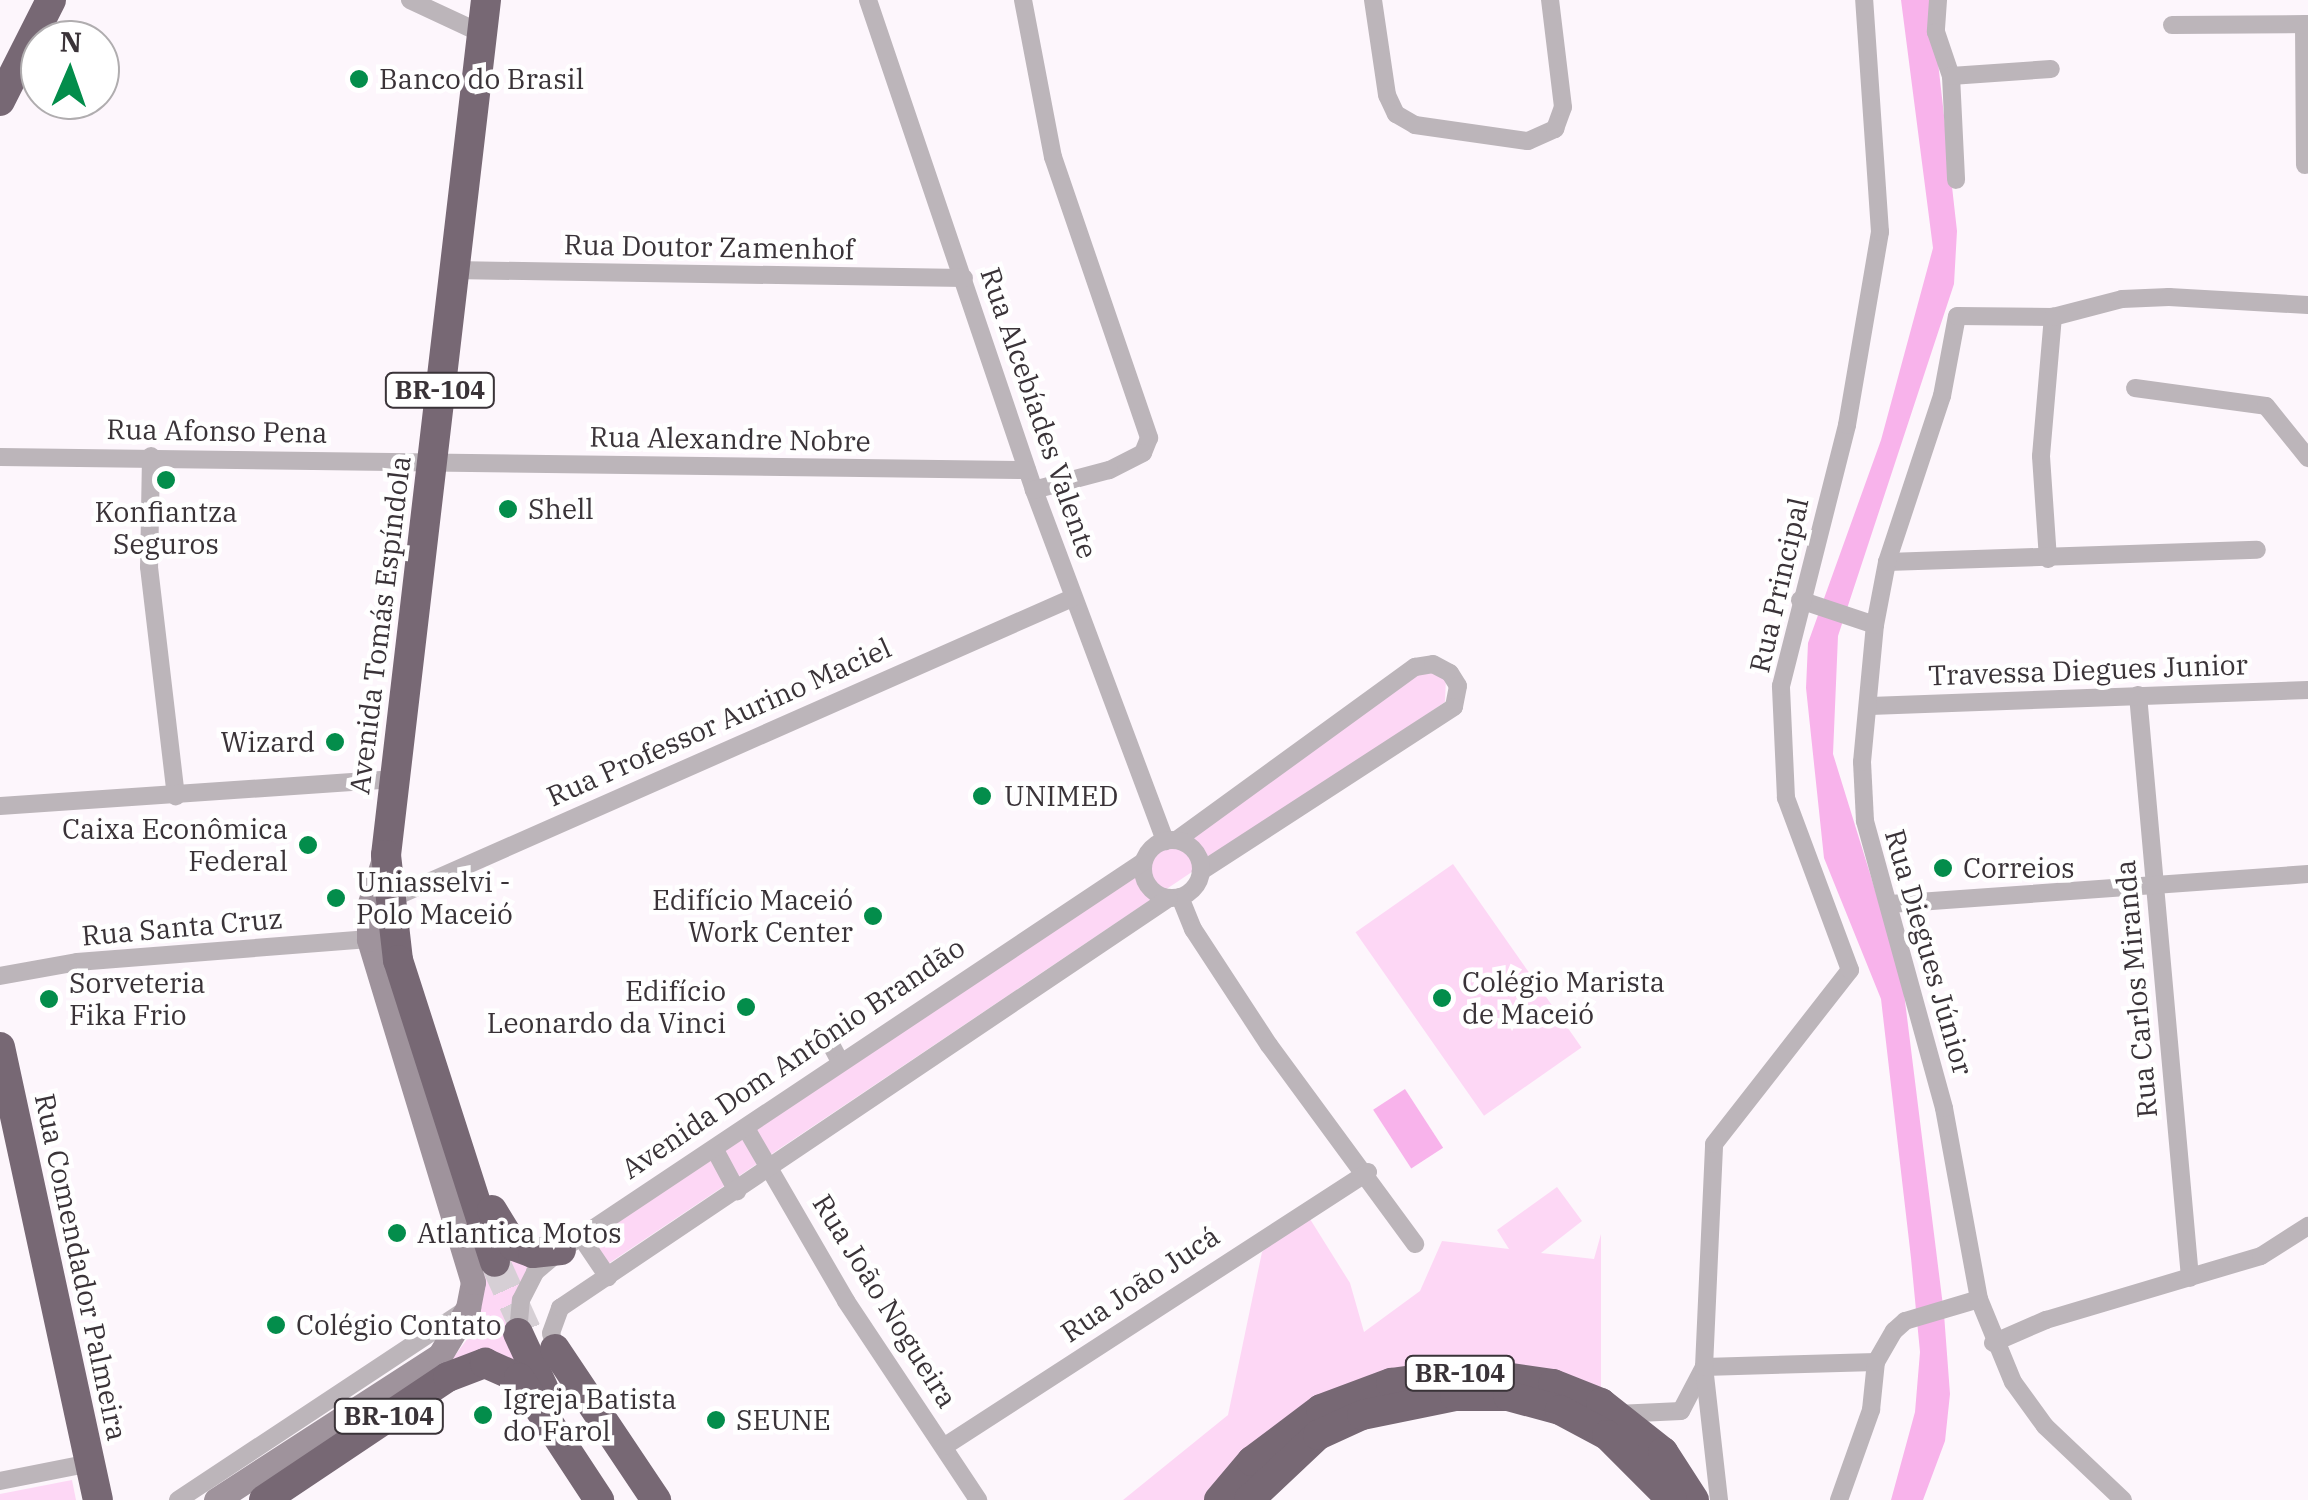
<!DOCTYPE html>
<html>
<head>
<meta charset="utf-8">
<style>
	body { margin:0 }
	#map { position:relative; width:2308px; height:1500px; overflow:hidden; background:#fdf6fc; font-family:"IBM Plex Serif",serif }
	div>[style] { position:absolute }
	.green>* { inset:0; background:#fdd7f5; transform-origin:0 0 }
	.water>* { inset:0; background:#f8b3eb; transform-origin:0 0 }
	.highway-tunnel>* { height:30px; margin-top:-15px; transform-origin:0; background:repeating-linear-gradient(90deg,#d6cfd5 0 30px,transparent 0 45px) }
	.street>* { height:18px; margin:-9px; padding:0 9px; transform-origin:9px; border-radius:9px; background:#bcb5ba }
	.street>.ring { margin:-9px; padding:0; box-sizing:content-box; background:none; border:18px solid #bcb5ba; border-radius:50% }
	.secondary>* { height:25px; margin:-12.5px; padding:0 12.5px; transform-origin:12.5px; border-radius:12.5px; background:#9f939c }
	.highway>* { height:30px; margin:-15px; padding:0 15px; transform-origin:15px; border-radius:15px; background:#776874 }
	.dots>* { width:28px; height:28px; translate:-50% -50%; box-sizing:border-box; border:5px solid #fff; border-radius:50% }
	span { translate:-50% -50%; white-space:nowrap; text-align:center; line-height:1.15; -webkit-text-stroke:9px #fff; paint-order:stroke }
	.shield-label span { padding:2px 8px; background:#fff; border:2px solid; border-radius:8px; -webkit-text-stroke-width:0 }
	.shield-label { font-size:25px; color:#3a3338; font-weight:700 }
	.poi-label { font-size:28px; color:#3a3338 }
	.left { translate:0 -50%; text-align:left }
	.right { translate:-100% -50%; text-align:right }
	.street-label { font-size:28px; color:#3a3338 }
	.north { position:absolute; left:20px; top:20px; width:100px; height:100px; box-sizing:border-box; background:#fff; border:2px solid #b0adaf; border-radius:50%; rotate:2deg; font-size:28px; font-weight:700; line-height:40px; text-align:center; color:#3a3338 }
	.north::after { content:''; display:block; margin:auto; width:35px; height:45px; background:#038d4b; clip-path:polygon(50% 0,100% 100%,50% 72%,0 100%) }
</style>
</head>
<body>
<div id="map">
	<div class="green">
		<i style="clip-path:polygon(1431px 668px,1446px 677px,1445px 702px,605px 1266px,587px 1229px,1413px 669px)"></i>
		<i style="left:1453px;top:864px;width:224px;height:119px;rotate:55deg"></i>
		<i style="clip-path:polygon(1557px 1187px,1582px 1221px,1541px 1253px,1594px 1259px,1601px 1234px,1601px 1403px,1470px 1372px,1219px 1500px,1123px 1500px,1228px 1415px,1262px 1252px,1305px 1211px,1350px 1283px,1364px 1332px,1420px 1291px,1442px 1241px,1509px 1249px,1497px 1230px)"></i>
		<i style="clip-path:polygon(507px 1252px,542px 1260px,515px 1300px,518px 1364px,450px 1362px,477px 1326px,483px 1262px)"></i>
		<i style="clip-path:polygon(72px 1480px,76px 1500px,0 1500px,0 1494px)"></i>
	</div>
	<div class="water">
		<i style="clip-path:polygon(1901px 0,1931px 0,1957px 231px,1954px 284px,1838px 636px,1833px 754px,1902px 977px,1944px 1314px,1950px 1394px,1945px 1441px,1923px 1500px,1891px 1500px,1915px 1412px,1920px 1352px,1911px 1258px,1881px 999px,1824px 858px,1806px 688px,1808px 643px,1881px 440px,1933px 248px)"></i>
		<i style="left:1405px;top:1089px;width:70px;height:38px;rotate:57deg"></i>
	</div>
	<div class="highway-tunnel">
		<i style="left:495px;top:1262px;width:82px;rotate:65.6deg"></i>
	</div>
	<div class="street">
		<i style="left:410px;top:0;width:81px;rotate:25deg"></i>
		<i style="left:868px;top:0;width:517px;rotate:71.28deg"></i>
		<i style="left:1034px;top:490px;width:375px;rotate:69.5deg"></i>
		<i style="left:1023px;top:0;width:160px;rotate:79.2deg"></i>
		<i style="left:1053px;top:157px;width:297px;rotate:71.1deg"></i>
		<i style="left:1149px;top:438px;width:16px;rotate:112deg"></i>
		<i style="left:1143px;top:453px;width:38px;rotate:153deg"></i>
		<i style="left:1109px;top:470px;width:78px;rotate:165.1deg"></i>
		<i style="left:1373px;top:0;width:96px;rotate:81.6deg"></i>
		<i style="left:1387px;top:95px;width:21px;rotate:65deg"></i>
		<i style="left:1396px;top:114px;width:22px;rotate:30deg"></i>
		<i style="left:1415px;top:125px;width:114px;rotate:8.1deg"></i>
		<i style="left:1528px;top:141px;width:30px;rotate:-24deg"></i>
		<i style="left:1555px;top:129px;width:23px;rotate:-70deg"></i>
		<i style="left:1563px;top:107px;width:108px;rotate:-96.9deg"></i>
		<i style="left:1938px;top:0;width:32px;rotate:94deg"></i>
		<i style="left:1936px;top:32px;width:46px;rotate:71.2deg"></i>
		<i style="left:1951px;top:76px;width:104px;rotate:87.2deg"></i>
		<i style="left:2304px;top:24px;width:141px;rotate:89.6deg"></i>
		<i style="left:2172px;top:25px;width:136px;rotate:-0.4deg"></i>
		<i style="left:1951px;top:76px;width:100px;rotate:-4deg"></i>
		<i style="left:453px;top:270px;width:511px;rotate:0.9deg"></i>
		<i style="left:2135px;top:388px;width:132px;rotate:7.8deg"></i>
		<i style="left:2266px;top:406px;width:67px;rotate:51.1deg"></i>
		<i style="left:151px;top:456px;width:111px;rotate:91deg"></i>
		<i style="left:149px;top:567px;width:231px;rotate:83.3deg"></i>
		<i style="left:0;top:457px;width:1027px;rotate:0.73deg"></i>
		<i style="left:2048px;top:559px;width:103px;rotate:-93.9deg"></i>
		<i style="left:2041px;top:456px;width:140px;rotate:-85.1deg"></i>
		<i style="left:1887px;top:562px;width:370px;rotate:-1.9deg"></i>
		<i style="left:1800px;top:600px;width:79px;rotate:18.4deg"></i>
		<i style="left:2138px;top:695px;width:585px;rotate:84.9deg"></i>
		<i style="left:1870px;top:706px;width:438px;rotate:-2.1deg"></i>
		<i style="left:0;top:806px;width:396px;rotate:-3.9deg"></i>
		<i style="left:1178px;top:839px;width:293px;rotate:-36deg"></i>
		<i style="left:1415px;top:667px;width:18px;rotate:-9deg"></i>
		<i style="left:1433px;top:664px;width:19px;rotate:28deg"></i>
		<i style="left:1450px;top:673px;width:15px;rotate:58deg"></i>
		<i style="left:1458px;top:686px;width:21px;rotate:101deg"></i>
		<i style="left:1454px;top:707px;width:302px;rotate:147deg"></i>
		<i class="ring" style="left:1143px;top:840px;width:40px;height:40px"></i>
		<i style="left:1180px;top:897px;width:35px;rotate:68deg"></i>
		<i style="left:1193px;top:929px;width:139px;rotate:56.8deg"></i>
		<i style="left:1269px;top:1045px;width:247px;rotate:53.7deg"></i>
		<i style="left:388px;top:900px;width:748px;rotate:-23.82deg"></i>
		<i style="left:1890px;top:904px;width:419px;rotate:-4.1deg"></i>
		<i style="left:0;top:976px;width:78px;rotate:-10.3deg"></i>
		<i style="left:77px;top:962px;width:293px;rotate:-4.5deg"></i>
		<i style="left:828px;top:1039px;width:26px;rotate:62deg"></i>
		<i style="left:747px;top:1130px;width:198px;rotate:59.9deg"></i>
		<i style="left:846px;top:1301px;width:239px;rotate:56.4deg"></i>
		<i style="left:715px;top:1150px;width:47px;rotate:61.8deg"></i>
		<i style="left:583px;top:1240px;width:45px;rotate:56deg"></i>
		<i style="left:518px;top:1333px;width:33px;rotate:-85deg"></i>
		<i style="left:521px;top:1300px;width:31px;rotate:-63deg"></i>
		<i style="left:535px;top:1272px;width:34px;rotate:-40deg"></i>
		<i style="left:561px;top:1250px;width:699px;rotate:-33.69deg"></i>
		<i style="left:1993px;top:1343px;width:58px;rotate:-23.5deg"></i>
		<i style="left:2046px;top:1320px;width:224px;rotate:-16.6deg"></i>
		<i style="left:2261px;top:1256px;width:56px;rotate:-32.6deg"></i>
		<i style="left:555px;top:1349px;width:16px;rotate:-104deg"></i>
		<i style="left:551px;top:1333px;width:27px;rotate:-70deg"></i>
		<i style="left:560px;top:1308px;width:734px;rotate:-33.95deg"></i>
		<i style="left:1617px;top:1414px;width:64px;rotate:-2.7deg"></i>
		<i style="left:1681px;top:1411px;width:50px;rotate:-62.4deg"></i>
		<i style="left:1704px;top:1367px;width:172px;rotate:-1.7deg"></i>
		<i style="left:945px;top:1446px;width:504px;rotate:-32.93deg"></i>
		<i style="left:0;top:1481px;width:93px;rotate:-11.2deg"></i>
		<i style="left:178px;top:1500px;width:339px;rotate:-33.5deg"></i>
		<i style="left:1719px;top:1500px;width:134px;rotate:-96.4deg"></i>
		<i style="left:1704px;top:1367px;width:223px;rotate:-87.4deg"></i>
		<i style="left:1714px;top:1144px;width:221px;rotate:-52deg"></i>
		<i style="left:1850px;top:970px;width:184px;rotate:-110.4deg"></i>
		<i style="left:1786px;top:798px;width:112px;rotate:-92.6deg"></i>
		<i style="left:1781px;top:686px;width:269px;rotate:-75.8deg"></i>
		<i style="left:1847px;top:425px;width:196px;rotate:-80.3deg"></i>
		<i style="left:1880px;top:232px;width:233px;rotate:-93.9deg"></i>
		<i style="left:1839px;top:1500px;width:96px;rotate:-70.4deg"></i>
		<i style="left:1871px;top:1410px;width:48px;rotate:-84.1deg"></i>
		<i style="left:1876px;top:1362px;width:36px;rotate:-60deg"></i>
		<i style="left:1894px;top:1331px;width:15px;rotate:-42deg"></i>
		<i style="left:1905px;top:1321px;width:77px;rotate:-16.6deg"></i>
		<i style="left:2123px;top:1500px;width:108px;rotate:-136.5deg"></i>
		<i style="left:2045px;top:1426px;width:54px;rotate:-126deg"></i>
		<i style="left:2013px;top:1382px;width:90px;rotate:-112.3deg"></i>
		<i style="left:1979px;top:1299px;width:194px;rotate:-100.4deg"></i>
		<i style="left:1944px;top:1108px;width:298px;rotate:-105.4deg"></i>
		<i style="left:1865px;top:821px;width:59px;rotate:-92.9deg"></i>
		<i style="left:1862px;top:762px;width:138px;rotate:-84.6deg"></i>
		<i style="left:1875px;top:625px;width:64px;rotate:-79.2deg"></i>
		<i style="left:1887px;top:562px;width:175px;rotate:-71.7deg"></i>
		<i style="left:1942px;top:396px;width:81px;rotate:-79.4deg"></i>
		<i style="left:1957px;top:316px;width:96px;rotate:0.6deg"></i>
		<i style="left:2053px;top:317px;width:71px;rotate:-14.6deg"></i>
		<i style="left:2122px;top:299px;width:47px;rotate:-2.4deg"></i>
		<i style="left:2169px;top:297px;width:139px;rotate:3.3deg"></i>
	</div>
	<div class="secondary">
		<i style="left:216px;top:1500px;width:267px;rotate:-32.9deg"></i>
		<i style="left:440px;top:1355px;width:55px;rotate:-59.2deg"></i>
		<i style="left:468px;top:1308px;width:26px;rotate:-79deg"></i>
		<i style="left:473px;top:1282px;width:358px;rotate:-106.9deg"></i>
		<i style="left:369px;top:939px;width:33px;rotate:-90deg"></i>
		<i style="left:369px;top:906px;width:49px;rotate:-72.3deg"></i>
	</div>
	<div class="highway">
		<i style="left:486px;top:0;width:861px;rotate:96.67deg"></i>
		<i style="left:386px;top:855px;width:106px;rotate:83.5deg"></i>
		<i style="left:398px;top:960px;width:317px;rotate:72.2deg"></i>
		<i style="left:0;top:101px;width:113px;rotate:-63.2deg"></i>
		<i style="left:0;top:1047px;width:463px;rotate:77.8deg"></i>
		<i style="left:492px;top:1210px;width:42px;rotate:58.6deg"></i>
		<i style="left:514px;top:1246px;width:20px;rotate:20deg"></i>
		<i style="left:533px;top:1253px;width:28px;rotate:-6deg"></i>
		<i style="left:518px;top:1333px;width:60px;rotate:65.2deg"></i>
		<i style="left:555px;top:1349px;width:182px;rotate:56.2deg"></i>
		<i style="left:264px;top:1500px;width:221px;rotate:-33.8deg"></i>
		<i style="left:448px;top:1377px;width:40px;rotate:-21deg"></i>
		<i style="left:485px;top:1363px;width:37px;rotate:24deg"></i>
		<i style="left:519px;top:1378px;width:146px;rotate:56.7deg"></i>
		<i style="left:1219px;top:1500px;width:51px;rotate:-49.8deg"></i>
		<i style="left:1252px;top:1461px;width:86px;rotate:-37deg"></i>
		<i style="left:1321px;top:1409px;width:75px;rotate:-20.4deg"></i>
		<i style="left:1391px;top:1383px;width:80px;rotate:-7.9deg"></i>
		<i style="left:1470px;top:1372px;width:84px;rotate:8.2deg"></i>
		<i style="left:1553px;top:1384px;width:52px;rotate:21.6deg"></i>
		<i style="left:1601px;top:1403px;width:79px;rotate:38.3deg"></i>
		<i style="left:1663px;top:1452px;width:57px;rotate:57.1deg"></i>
		<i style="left:1249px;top:1500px;width:95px;rotate:-43.3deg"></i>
		<i style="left:1318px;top:1435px;width:48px;rotate:-24.4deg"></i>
		<i style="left:1362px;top:1415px;width:95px;rotate:-11.5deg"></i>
		<i style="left:1455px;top:1396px;width:53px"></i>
		<i style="left:1508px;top:1396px;width:54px;rotate:15.1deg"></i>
		<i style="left:1560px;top:1410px;width:53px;rotate:28deg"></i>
		<i style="left:1607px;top:1435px;width:92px;rotate:45deg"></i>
	</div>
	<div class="dots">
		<i style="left:359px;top:79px;background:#038d4b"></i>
		<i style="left:166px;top:480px;background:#038d4b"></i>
		<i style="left:508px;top:509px;background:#038d4b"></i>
		<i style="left:335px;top:742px;background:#038d4b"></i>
		<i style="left:982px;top:796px;background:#038d4b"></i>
		<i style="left:308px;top:845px;background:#038d4b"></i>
		<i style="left:1943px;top:868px;background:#038d4b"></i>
		<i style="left:336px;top:898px;background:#038d4b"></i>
		<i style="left:873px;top:916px;background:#038d4b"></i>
		<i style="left:1442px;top:998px;background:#038d4b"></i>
		<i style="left:49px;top:999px;background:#038d4b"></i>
		<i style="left:746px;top:1007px;background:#038d4b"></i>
		<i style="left:397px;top:1233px;background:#038d4b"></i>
		<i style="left:276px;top:1325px;background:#038d4b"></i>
		<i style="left:483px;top:1415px;background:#038d4b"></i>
		<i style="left:716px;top:1420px;background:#038d4b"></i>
	</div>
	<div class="shield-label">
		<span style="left:440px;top:390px">BR-104</span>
		<span style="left:1460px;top:1373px">BR-104</span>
		<span style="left:389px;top:1416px">BR-104</span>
	</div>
	<div class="poi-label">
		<span class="left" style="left:379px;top:79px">Banco do Brasil</span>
		<span class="left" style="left:528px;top:509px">Shell</span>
		<span style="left:166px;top:528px">Konfiantza<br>Seguros</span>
		<span class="right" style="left:315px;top:742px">Wizard</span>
		<span class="left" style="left:1004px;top:796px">UNIMED</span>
		<span class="right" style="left:288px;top:845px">Caixa Econômica<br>Federal</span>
		<span class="left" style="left:1963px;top:868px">Correios</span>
		<span class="left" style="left:356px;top:898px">Uniasselvi -<br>Polo Maceió</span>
		<span class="right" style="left:853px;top:916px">Edifício Maceió<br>Work Center</span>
		<span class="left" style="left:1462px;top:998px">Colégio Marista<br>de Maceió</span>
		<span class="left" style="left:69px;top:999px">Sorveteria<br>Fika Frio</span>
		<span class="right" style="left:726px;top:1007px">Edifício<br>Leonardo da Vinci</span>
		<span class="left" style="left:417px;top:1233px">Atlantica Motos</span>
		<span class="left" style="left:296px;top:1325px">Colégio Contato</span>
		<span class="left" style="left:503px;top:1415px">Igreja Batista<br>do Farol</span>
		<span class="left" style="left:736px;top:1420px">SEUNE</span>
	</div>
	<div class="street-label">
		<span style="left:709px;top:247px;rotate:1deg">Rua Doutor Zamenhof</span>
		<span style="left:1039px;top:413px;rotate:71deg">Rua Alcebíades Valente</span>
		<span style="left:217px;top:431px;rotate:1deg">Rua Afonso Pena</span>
		<span style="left:730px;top:439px;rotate:1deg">Rua Alexandre Nobre</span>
		<span style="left:1779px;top:585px;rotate:-77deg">Rua Principal</span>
		<span style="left:380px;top:625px;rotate:-83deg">Avenida Tomás Espíndola</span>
		<span style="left:2088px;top:670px;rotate:-2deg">Travessa Diegues Junior</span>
		<span style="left:719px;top:722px;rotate:-24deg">Rua Professor Aurino Maciel</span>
		<span style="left:182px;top:927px;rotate:-5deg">Rua Santa Cruz</span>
		<span style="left:1929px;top:952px;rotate:74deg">Rua Diegues Júnior</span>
		<span style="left:2136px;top:989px;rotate:-95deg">Rua Carlos Miranda</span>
		<span style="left:793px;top:1058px;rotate:-34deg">Avenida Dom Antônio Brandão</span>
		<span style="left:81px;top:1267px;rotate:78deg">Rua Comendador Palmeira</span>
		<span style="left:1140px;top:1284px;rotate:-34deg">Rua João Jucá</span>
		<span style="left:885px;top:1301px;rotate:58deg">Rua João Nogueira</span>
	</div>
	<div class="north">N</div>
</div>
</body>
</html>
